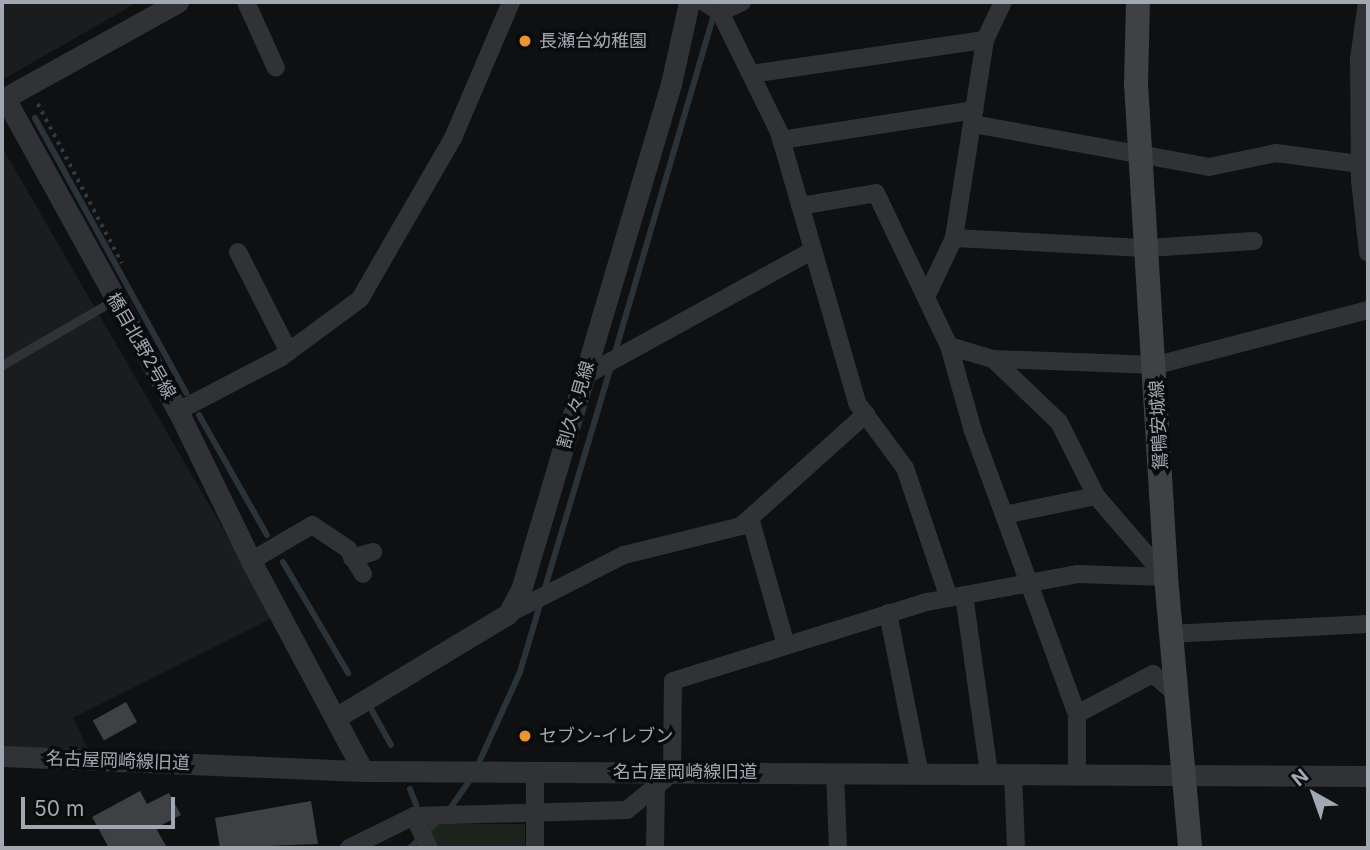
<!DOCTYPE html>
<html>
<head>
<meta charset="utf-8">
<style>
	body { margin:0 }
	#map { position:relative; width:1370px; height:850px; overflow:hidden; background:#0f1011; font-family:Inter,"Noto Sans JP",sans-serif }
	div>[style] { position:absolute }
	.built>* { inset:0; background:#1b1c1e }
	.green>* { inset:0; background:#1c231c; transform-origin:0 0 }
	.stream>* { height:6px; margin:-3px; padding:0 3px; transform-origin:3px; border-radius:3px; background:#293339 }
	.building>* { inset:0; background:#3e4044; transform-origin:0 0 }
	.path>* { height:3.5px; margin-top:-1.75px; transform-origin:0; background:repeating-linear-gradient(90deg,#37393c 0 3.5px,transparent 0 8.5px) }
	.service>* { height:9px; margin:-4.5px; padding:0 4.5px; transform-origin:4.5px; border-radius:4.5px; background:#313236 }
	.minor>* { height:18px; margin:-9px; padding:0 9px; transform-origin:9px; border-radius:9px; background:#313236 }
	.tertiary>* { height:21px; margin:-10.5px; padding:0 10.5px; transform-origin:10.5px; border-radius:10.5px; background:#313236 }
	.secondary>* { height:24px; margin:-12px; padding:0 12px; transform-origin:12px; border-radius:12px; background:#3f4145 }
	.dots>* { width:19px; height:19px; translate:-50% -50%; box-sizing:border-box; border:4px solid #0a0b0c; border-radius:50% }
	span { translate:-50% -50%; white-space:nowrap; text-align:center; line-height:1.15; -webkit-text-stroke:7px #0a0b0c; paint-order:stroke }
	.poi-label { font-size:18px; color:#a1a8b1 }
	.left { translate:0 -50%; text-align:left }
	.street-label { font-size:18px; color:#a1a8b1 }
	.frame { position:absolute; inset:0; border:4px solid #a1a8b1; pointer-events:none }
	.north { position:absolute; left:1279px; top:759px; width:70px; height:70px; -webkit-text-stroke:5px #0a0b0c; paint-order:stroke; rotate:320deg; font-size:19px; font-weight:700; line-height:28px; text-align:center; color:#a1a8b1 }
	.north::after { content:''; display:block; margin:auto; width:24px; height:32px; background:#a1a8b1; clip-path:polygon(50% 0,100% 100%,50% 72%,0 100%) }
	.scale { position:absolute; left:21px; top:797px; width:154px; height:32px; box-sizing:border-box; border:4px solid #a1a8b1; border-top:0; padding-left:9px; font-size:21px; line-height:24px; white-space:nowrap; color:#a1a8b1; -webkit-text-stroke:5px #0a0b0c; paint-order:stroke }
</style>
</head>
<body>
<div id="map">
	<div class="built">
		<i style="clip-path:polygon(2px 2px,138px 2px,2px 80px)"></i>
		<i style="clip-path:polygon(2px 147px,274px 617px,73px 718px,92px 757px,2px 753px)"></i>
	</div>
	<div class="green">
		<i style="left:427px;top:824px;width:98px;height:27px"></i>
	</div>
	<div class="stream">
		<i style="left:35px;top:118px;width:314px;rotate:61.2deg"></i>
		<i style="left:614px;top:356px;width:360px;rotate:-73.7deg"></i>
		<i style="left:199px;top:415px;width:138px;rotate:60.5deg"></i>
		<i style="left:283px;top:562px;width:129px;rotate:59.6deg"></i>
		<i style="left:544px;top:591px;width:235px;rotate:-73.4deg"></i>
		<i style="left:371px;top:709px;width:41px;rotate:60.9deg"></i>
		<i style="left:477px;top:767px;width:104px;rotate:-65.6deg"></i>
		<i style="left:520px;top:672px;width:74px;rotate:-73.5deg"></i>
		<i style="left:410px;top:789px;width:17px;rotate:69deg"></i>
		<i style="left:449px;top:810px;width:40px;rotate:-55.1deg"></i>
		<i style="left:410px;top:848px;width:43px;rotate:-44.1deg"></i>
	</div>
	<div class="building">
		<i style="left:126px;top:702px;width:23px;height:38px;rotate:61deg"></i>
		<i style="clip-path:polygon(140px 791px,147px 804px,169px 793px,181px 815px,156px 828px,167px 848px,109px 848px,92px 817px)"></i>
		<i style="clip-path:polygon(311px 801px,318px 844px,220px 848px,215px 818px)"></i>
	</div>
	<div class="path">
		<i style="left:38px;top:104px;width:180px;rotate:62.2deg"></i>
	</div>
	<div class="service">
		<i style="left:2px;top:365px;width:129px;rotate:-30.1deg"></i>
	</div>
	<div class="minor">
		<i style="left:246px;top:2px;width:72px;rotate:65.6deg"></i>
		<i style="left:704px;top:2px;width:19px;rotate:32deg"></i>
		<i style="left:720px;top:12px;width:134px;rotate:63.8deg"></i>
		<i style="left:779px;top:132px;width:282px;rotate:73.9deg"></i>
		<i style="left:857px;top:403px;width:81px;rotate:53.6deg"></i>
		<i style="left:905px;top:468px;width:137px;rotate:71.3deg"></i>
		<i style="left:1367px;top:2px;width:58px;rotate:98deg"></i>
		<i style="left:1359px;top:59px;width:121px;rotate:89.5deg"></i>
		<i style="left:1360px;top:180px;width:73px;rotate:83.7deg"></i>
		<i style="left:720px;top:12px;width:24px;rotate:-24deg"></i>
		<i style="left:751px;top:74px;width:236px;rotate:-8.3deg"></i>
		<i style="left:973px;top:124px;width:240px;rotate:10.3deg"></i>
		<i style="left:1209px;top:167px;width:68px;rotate:-11.8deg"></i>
		<i style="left:1276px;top:153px;width:85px;rotate:7.5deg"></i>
		<i style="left:781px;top:140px;width:196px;rotate:-8.8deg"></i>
		<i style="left:800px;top:206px;width:77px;rotate:-9.7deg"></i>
		<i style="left:876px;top:193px;width:170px;rotate:64.5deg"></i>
		<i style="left:949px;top:346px;width:46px;rotate:16.5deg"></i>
		<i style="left:993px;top:359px;width:164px;rotate:2.1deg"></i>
		<i style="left:1157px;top:365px;width:218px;rotate:-14.6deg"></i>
		<i style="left:954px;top:238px;width:194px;rotate:3deg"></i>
		<i style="left:1148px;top:248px;width:106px;rotate:-3.8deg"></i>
		<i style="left:238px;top:252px;width:112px;rotate:63deg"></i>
		<i style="left:926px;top:297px;width:65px;rotate:-64.6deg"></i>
		<i style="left:954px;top:238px;width:200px;rotate:-81.1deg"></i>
		<i style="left:985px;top:40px;width:42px;rotate:-64.7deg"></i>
		<i style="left:949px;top:346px;width:88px;rotate:74.2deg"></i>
		<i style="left:973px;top:431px;width:90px;rotate:69.7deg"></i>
		<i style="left:1004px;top:515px;width:94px;rotate:-11.7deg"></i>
		<i style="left:993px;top:359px;width:91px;rotate:43.7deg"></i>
		<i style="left:1059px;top:422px;width:83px;rotate:63.4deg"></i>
		<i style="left:1096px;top:496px;width:107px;rotate:49.2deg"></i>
		<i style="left:586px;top:375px;width:259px;rotate:-28.8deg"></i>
		<i style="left:178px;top:411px;width:115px;rotate:-27.5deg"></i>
		<i style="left:280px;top:358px;width:99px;rotate:-36.4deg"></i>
		<i style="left:360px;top:299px;width:186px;rotate:-60deg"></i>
		<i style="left:453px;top:138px;width:148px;rotate:-66.9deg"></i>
		<i style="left:1004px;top:515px;width:212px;rotate:69.9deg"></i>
		<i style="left:1077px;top:714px;width:62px;rotate:90deg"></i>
		<i style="left:750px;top:518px;width:132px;rotate:74.2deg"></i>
		<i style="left:352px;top:558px;width:22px;rotate:-16deg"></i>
		<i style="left:251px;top:561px;width:71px;rotate:-30.5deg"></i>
		<i style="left:312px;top:525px;width:43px;rotate:33.7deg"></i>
		<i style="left:348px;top:549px;width:29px;rotate:59deg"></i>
		<i style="left:964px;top:595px;width:181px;rotate:82deg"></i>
		<i style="left:888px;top:613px;width:165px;rotate:78.8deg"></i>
		<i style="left:508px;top:614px;width:130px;rotate:-27deg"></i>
		<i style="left:624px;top:555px;width:121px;rotate:-13.9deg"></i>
		<i style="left:741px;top:526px;width:168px;rotate:-41.9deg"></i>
		<i style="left:1170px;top:634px;width:198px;rotate:-2.9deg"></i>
		<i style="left:1077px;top:714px;width:86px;rotate:-27.8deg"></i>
		<i style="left:1153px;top:674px;width:29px;rotate:41deg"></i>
		<i style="left:535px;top:771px;width:77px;rotate:90deg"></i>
		<i style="left:835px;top:773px;width:75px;rotate:87.7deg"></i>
		<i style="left:1013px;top:775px;width:73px;rotate:87.6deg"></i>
		<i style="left:414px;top:816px;width:35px;rotate:65deg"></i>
		<i style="left:349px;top:848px;width:72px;rotate:-26.2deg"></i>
		<i style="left:414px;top:816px;width:213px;rotate:-1.6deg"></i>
		<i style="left:627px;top:810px;width:58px;rotate:-39.4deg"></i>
		<i style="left:672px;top:773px;width:92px;rotate:-89.4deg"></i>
		<i style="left:673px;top:681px;width:266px;rotate:-17.3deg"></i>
		<i style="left:927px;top:602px;width:154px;rotate:-10.5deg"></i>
		<i style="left:1078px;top:574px;width:88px;rotate:2deg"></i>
		<i style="left:655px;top:848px;width:62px;rotate:-89.1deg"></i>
	</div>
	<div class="tertiary">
		<i style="left:178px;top:2px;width:198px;rotate:151deg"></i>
		<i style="left:5px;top:98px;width:358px;rotate:61.1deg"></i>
		<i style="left:178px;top:411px;width:167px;rotate:64deg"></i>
		<i style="left:251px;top:561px;width:238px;rotate:61.9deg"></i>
		<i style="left:337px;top:717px;width:200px;rotate:-31.1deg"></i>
		<i style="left:508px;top:614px;width:27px;rotate:-62deg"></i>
		<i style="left:521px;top:590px;width:528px;rotate:-73.49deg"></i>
		<i style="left:671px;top:84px;width:84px;rotate:-77.6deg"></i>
		<i style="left:2px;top:756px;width:361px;rotate:2.4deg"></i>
		<i style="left:363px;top:771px;width:1005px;rotate:0.29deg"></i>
	</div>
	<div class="secondary">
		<i style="left:1138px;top:2px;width:82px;rotate:91.4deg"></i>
		<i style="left:1136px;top:84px;width:494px;rotate:86.5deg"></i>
		<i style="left:1166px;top:577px;width:272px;rotate:84.9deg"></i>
	</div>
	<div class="dots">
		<i style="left:525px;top:41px;background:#ec942d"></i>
		<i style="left:525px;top:736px;background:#ec942d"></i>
	</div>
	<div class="poi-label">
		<span class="left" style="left:539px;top:41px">長瀬台幼稚園</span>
		<span class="left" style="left:539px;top:736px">セブン-イレブン</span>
	</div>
	<div class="street-label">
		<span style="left:141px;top:346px;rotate:60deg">橋目北野2号線</span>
		<span style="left:576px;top:405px;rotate:-74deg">割久々見線</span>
		<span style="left:1159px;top:425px;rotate:-93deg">鴛鴨安城線</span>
		<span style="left:118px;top:761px;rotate:2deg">名古屋岡崎線旧道</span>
		<span style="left:685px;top:772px">名古屋岡崎線旧道</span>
	</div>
	<div class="frame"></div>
	<div class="north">N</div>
	<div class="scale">50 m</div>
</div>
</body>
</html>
